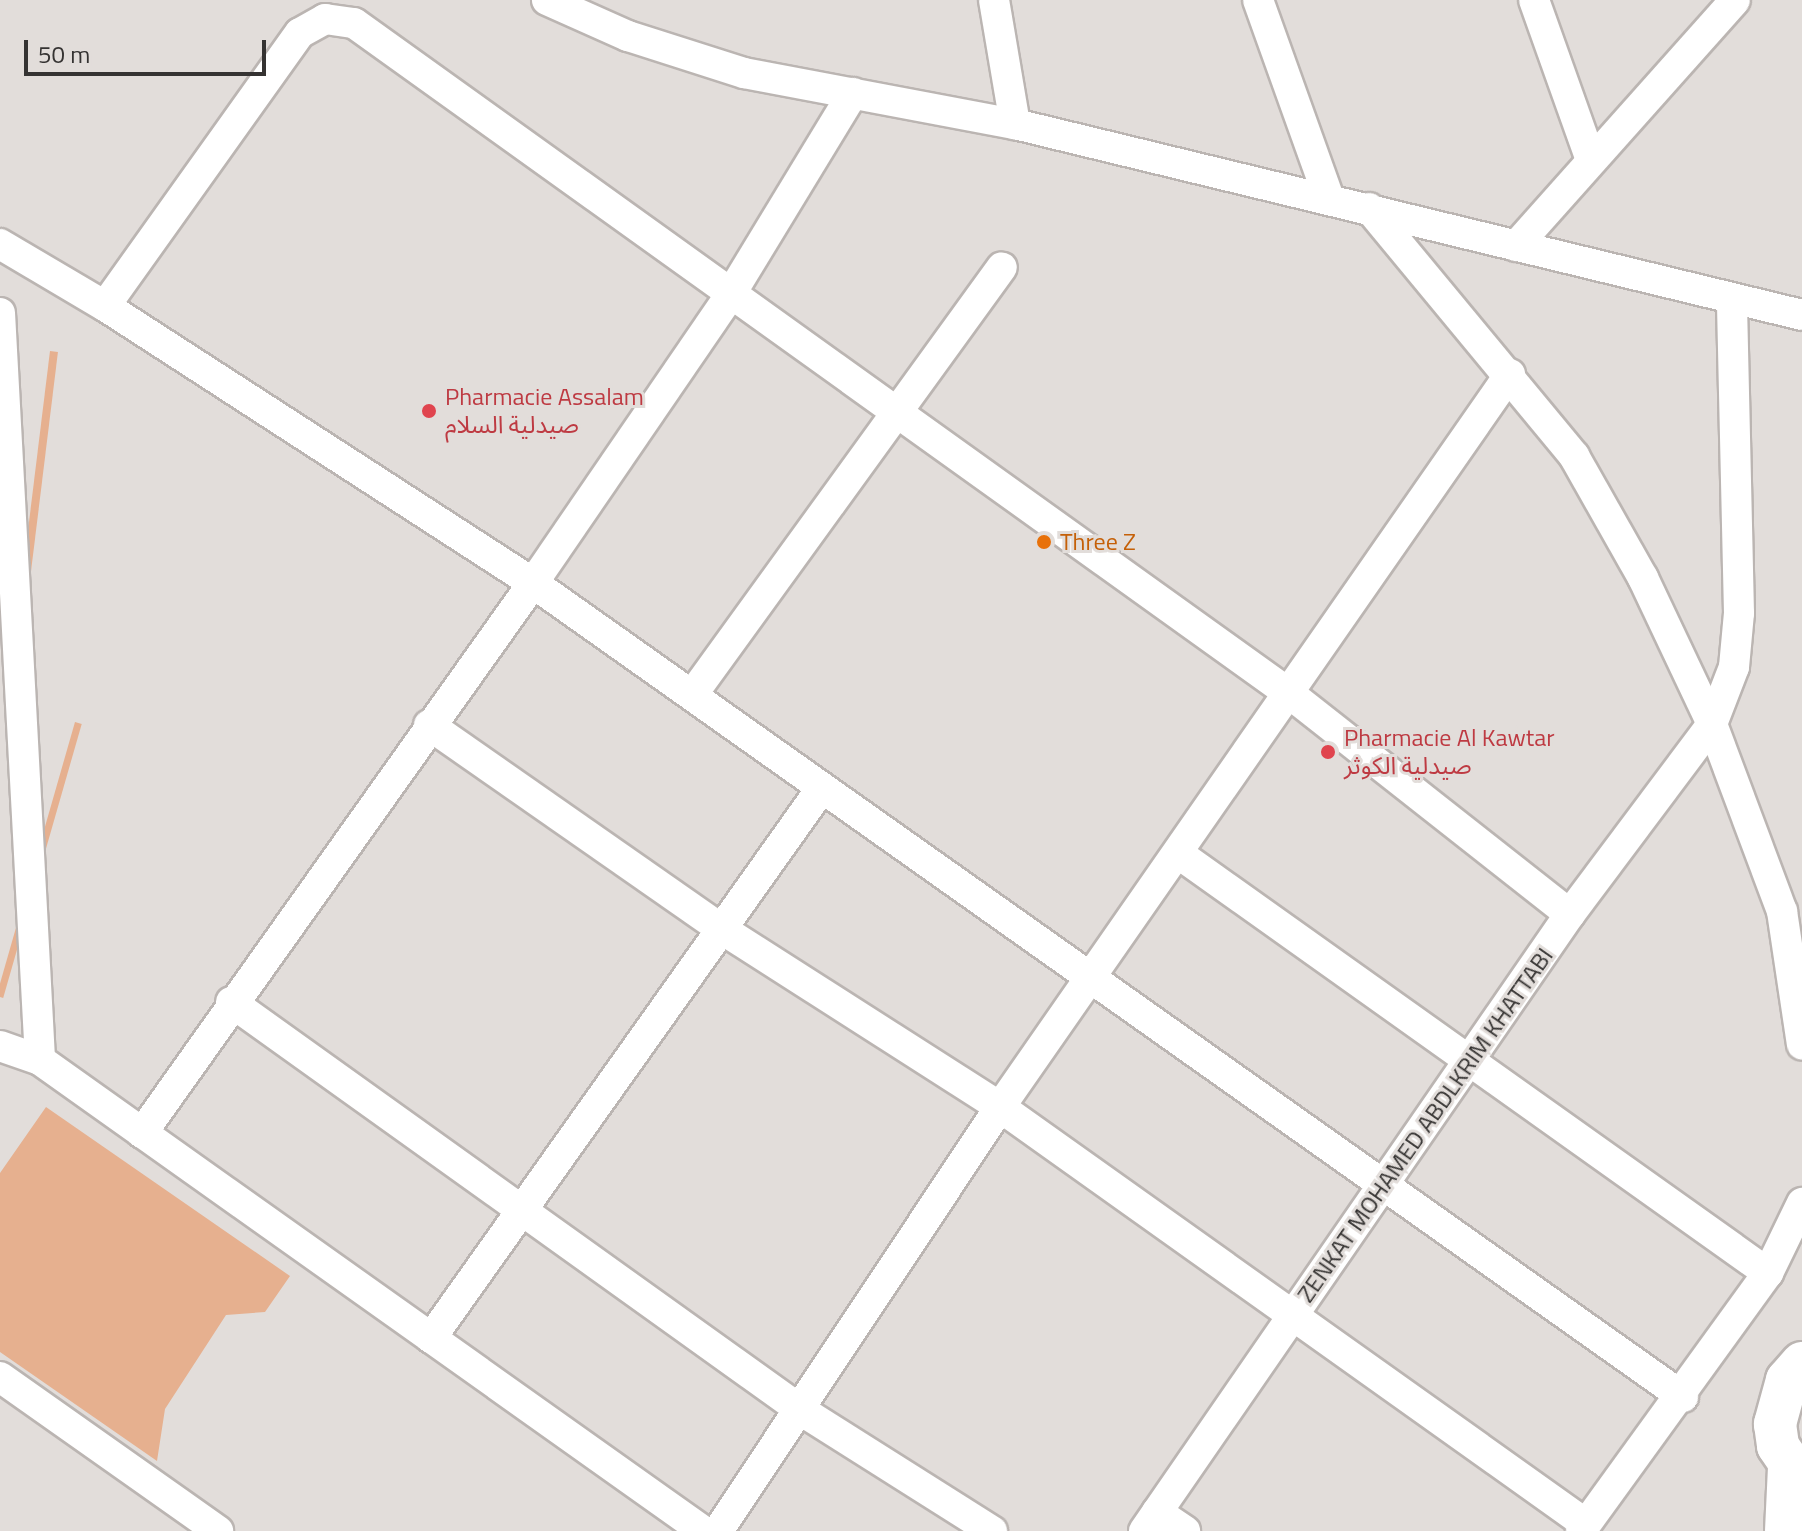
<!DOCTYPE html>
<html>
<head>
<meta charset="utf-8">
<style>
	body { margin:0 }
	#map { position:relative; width:1802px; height:1531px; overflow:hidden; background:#e2ddda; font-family:"Titillium Web","Noto Sans Arabic",sans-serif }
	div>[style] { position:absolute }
	.green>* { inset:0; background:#e6b08f; transform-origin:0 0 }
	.roads { filter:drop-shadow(2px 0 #bbb5b2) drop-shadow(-2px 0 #bbb5b2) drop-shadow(0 2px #bbb5b2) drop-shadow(0 -2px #bbb5b2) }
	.street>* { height:30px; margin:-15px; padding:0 15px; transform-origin:15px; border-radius:15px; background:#fff }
	.secondary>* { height:42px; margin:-21px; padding:0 21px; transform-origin:21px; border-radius:21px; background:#fff }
	.dots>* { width:22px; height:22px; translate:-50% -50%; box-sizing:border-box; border:4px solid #e2ddda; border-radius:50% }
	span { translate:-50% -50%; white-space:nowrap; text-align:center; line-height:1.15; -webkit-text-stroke:6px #e2ddda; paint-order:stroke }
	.health-label { font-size:24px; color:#be3a42 }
	.left { translate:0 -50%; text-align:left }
	.food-label { font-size:24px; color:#c56008 }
	.street-label { font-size:24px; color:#353332 }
	.scale { position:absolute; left:24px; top:40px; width:242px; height:36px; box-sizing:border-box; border:4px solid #353332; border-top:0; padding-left:10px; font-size:24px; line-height:28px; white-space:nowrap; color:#353332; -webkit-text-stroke:6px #e2ddda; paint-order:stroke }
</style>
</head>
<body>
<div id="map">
	<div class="green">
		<i style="left:50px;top:351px;width:8px;height:262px;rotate:7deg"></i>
		<i style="left:75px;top:722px;width:7px;height:285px;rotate:16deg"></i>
		<i style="clip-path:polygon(46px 1107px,290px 1276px,265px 1312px,226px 1315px,165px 1409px,157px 1461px,0 1352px,0 1173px)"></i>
	</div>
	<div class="roads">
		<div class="street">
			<i style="left:547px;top:0;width:89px;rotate:24deg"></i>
			<i style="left:628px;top:36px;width:122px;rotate:17.7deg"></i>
			<i style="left:744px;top:73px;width:276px;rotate:10.7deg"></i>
			<i style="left:1015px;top:124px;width:810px;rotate:13.64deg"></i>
			<i style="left:994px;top:0;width:126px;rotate:80.4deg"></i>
			<i style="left:1258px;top:0;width:208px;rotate:70.3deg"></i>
			<i style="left:1534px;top:0;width:167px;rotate:70.4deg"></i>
			<i style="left:1369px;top:208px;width:322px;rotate:50.4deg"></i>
			<i style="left:1574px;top:456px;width:140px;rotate:60.5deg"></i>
			<i style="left:1643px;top:578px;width:161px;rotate:64.7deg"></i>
			<i style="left:1712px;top:724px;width:200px;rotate:69.5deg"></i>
			<i style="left:1782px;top:911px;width:135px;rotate:81.5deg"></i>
			<i style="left:0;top:244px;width:122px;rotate:30.6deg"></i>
			<i style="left:105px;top:306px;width:510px;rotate:32.91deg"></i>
			<i style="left:533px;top:583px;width:1409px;rotate:35.29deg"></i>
			<i style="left:1516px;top:246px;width:329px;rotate:-48.3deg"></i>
			<i style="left:105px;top:306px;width:335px;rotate:-54.5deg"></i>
			<i style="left:300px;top:33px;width:29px;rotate:-29deg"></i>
			<i style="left:325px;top:19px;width:29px;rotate:8deg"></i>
			<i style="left:354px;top:23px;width:1152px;rotate:35.64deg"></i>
			<i style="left:1290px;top:694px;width:356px;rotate:38.2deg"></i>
			<i style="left:0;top:313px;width:748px;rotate:86.93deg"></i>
			<i style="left:692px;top:695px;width:528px;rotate:-54.08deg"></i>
			<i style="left:429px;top:725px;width:355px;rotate:34.9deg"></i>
			<i style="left:720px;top:928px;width:332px;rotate:32.6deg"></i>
			<i style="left:1000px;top:1107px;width:719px;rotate:35.44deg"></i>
			<i style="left:1179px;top:854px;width:723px;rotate:35.43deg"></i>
			<i style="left:231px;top:1002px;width:702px;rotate:35.61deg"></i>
			<i style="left:802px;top:1411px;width:225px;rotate:32.3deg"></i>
			<i style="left:0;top:1046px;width:42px;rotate:19.3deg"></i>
			<i style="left:40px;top:1060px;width:813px;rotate:35.39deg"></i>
			<i style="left:142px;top:1133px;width:675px;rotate:-54.59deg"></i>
			<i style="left:533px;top:583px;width:353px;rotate:-55.6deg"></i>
			<i style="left:732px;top:292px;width:233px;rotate:-58.7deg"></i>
			<i style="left:431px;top:1338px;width:673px;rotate:-54.61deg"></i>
			<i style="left:0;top:1377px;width:267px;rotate:35.2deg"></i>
			<i style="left:1157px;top:1512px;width:34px;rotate:34deg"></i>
			<i style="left:718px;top:1531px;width:509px;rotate:-56.37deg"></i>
			<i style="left:1000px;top:1107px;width:893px;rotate:-55.17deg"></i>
			<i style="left:1144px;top:1531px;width:750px;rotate:-55.38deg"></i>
			<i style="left:1570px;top:914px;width:237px;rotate:-53.2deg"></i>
			<i style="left:1712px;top:724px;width:61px;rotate:-68.9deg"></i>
			<i style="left:1734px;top:667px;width:54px;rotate:-84.7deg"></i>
			<i style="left:1739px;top:613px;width:314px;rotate:-91.3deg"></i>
			<i style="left:1581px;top:1531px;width:319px;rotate:-54.1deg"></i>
			<i style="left:1768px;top:1273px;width:78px;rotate:-64.1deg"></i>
		</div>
		<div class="secondary">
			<i style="left:1802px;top:1363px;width:23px;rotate:131deg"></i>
			<i style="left:1787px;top:1380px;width:46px;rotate:105.3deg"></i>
			<i style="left:1775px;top:1424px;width:22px;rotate:82deg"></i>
			<i style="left:1778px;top:1446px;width:42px;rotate:55.6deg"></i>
			<i style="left:1786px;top:1531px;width:64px;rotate:-87.3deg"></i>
		</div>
	</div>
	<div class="dots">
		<i style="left:429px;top:411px;background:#e0444e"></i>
		<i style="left:1044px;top:542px;background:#e8710a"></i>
		<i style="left:1328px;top:752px;background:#e0444e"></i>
	</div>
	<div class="health-label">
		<span class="left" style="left:445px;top:411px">Pharmacie Assalam<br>صيدلية السلام</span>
		<span class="left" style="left:1344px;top:752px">Pharmacie Al Kawtar<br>صيدلية الكوثر</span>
	</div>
	<div class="food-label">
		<span class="left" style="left:1060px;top:542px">Three Z</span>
	</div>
	<div class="street-label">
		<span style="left:1425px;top:1125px;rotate:-55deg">ZENKAT MOHAMED ABDLKRIM KHATTABI</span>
	</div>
	<div class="scale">50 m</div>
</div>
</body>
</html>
